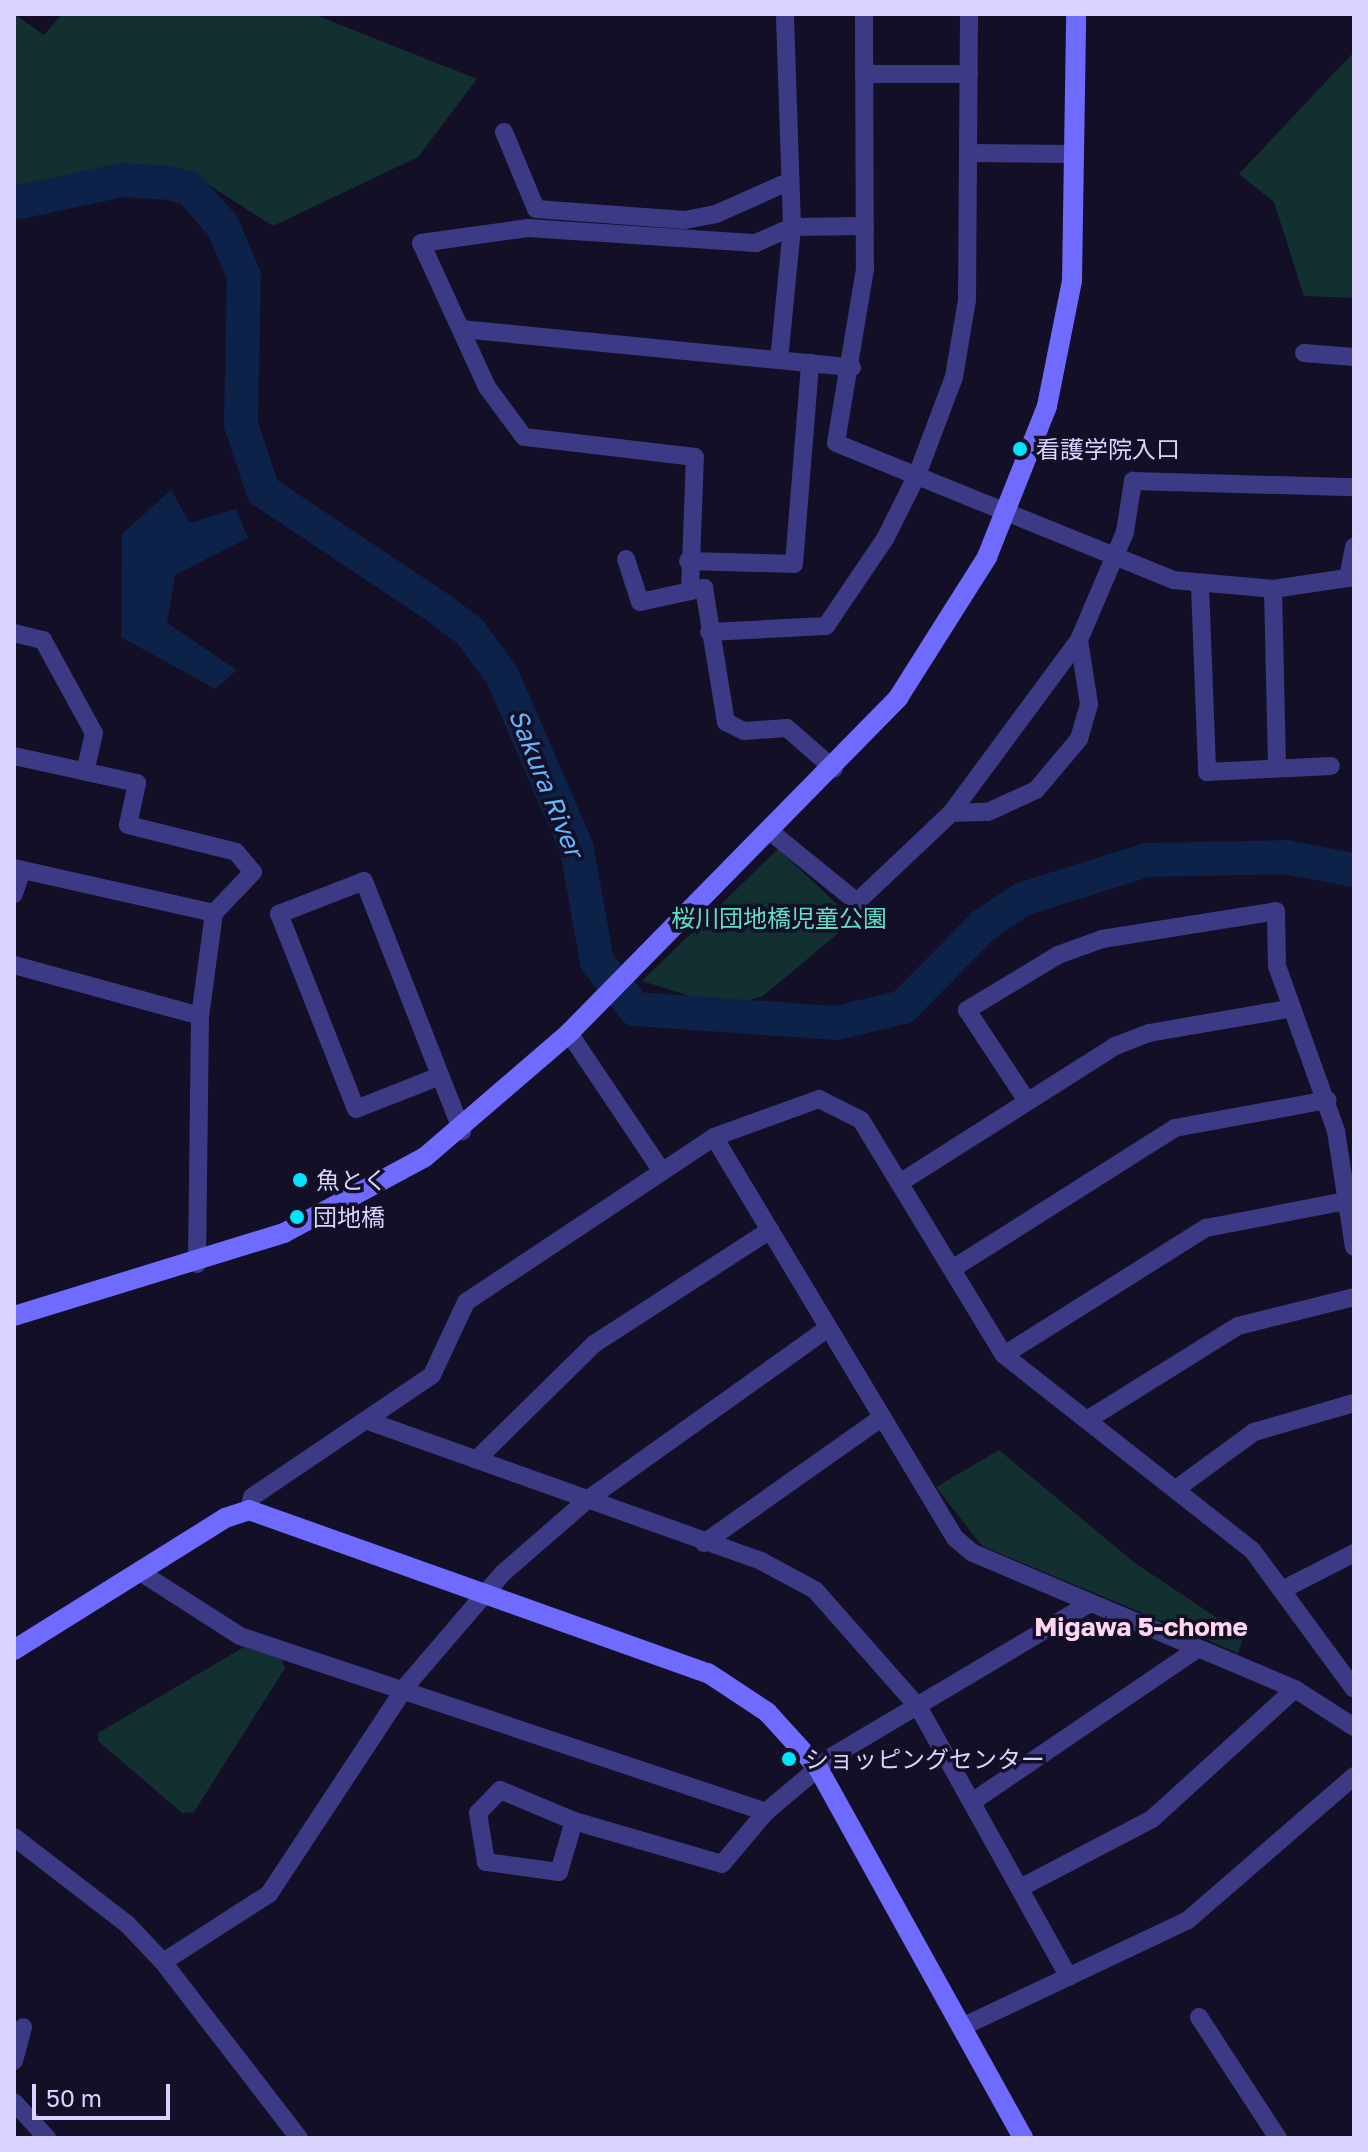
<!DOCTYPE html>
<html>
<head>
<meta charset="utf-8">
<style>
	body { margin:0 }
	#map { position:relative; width:1368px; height:2152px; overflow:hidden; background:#130f26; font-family:"Golos Text","Noto Sans JP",sans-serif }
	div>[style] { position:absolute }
	.green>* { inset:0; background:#12302f }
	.water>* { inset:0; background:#0c2248 }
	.river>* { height:34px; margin:-17px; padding:0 17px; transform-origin:17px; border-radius:17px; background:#0c2248 }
	.street>* { height:18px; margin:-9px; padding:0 9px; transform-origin:9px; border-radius:9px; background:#3d3a85 }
	.secondary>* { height:20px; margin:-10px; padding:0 10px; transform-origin:10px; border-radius:10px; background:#6f6bff }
	.dots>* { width:22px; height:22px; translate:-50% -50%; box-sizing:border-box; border:4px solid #130f26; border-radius:50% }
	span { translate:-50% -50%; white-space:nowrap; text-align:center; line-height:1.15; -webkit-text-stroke:7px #130f26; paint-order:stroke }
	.poi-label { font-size:24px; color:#d9d4ff }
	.left { translate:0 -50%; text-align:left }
	.park-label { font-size:24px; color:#5fe0c0 }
	.water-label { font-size:26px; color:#62b6ff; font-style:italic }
	.neighbourhood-label { font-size:26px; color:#ffd6f0; font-weight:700 }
	.frame { position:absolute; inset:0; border:16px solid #d9d4ff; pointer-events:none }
	.scale { position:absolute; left:32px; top:2084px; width:138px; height:36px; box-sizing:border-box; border:4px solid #d9d4ff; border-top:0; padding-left:10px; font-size:24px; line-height:28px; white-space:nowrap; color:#d9d4ff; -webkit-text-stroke:6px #130f26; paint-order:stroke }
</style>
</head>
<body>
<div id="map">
	<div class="green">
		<i style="clip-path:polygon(14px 14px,44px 35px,62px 14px,313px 14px,477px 79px,418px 157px,273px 226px,201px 180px,122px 172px,14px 193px)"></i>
		<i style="clip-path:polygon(1354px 52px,1354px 298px,1304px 296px,1274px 202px,1239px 174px)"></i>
		<i style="clip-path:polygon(778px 849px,854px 920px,763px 996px,740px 1003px,693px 997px,642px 981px)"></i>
		<i style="clip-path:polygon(999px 1450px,1135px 1563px,1244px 1636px,1238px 1653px,982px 1546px,936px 1487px)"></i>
		<i style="clip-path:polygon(244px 1647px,282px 1660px,285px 1668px,194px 1812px,182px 1813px,98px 1741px,98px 1733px)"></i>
	</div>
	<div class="water">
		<i style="clip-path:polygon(171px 490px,190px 523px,236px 509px,248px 538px,175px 575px,167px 623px,237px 670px,215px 689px,121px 637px,122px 534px)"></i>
	</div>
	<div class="river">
		<i style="left:14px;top:203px;width:110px;rotate:-12deg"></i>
		<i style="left:122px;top:180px;width:48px;rotate:3.6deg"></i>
		<i style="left:170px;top:183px;width:21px;rotate:17deg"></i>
		<i style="left:190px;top:189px;width:50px;rotate:48.3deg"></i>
		<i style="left:223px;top:226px;width:54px;rotate:67.2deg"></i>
		<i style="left:244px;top:276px;width:149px;rotate:91.2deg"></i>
		<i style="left:241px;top:425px;width:70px;rotate:71.6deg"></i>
		<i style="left:263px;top:491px;width:213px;rotate:33.7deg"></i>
		<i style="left:440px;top:609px;width:38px;rotate:37deg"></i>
		<i style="left:470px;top:632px;width:56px;rotate:53.7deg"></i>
		<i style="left:503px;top:677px;width:187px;rotate:66.7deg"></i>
		<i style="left:577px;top:849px;width:115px;rotate:80deg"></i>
		<i style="left:597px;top:962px;width:60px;rotate:51deg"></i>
		<i style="left:635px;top:1009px;width:202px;rotate:4deg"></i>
		<i style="left:837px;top:1023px;width:68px;rotate:-13.6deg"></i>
		<i style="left:903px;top:1007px;width:115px;rotate:-45.4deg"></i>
		<i style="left:984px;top:925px;width:47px;rotate:-33.7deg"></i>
		<i style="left:1023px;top:899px;width:130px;rotate:-17.5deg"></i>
		<i style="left:1147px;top:860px;width:138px;rotate:-1.2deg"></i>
		<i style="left:1285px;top:857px;width:70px;rotate:10.7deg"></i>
	</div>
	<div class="street">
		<i style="left:864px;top:14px;width:255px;rotate:89.8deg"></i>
		<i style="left:865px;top:269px;width:176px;rotate:99.5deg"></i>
		<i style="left:836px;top:443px;width:364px;rotate:22.1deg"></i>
		<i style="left:1173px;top:580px;width:100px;rotate:5.1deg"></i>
		<i style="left:1273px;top:589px;width:82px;rotate:-8.4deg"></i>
		<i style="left:864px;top:74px;width:105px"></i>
		<i style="left:504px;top:132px;width:83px;rotate:67.4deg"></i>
		<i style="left:536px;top:209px;width:149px;rotate:4.2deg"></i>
		<i style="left:685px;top:220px;width:32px;rotate:-11deg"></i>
		<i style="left:716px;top:214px;width:81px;rotate:-24deg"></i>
		<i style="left:970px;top:153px;width:105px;rotate:0.5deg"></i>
		<i style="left:461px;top:329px;width:393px;rotate:5.6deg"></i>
		<i style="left:1304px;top:353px;width:50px;rotate:4.6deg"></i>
		<i style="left:779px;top:360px;width:134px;rotate:-84.4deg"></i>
		<i style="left:792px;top:227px;width:213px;rotate:-91.9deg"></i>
		<i style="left:626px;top:559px;width:45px;rotate:72deg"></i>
		<i style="left:640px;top:602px;width:66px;rotate:-12.3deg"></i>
		<i style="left:704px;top:588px;width:136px;rotate:80.7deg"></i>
		<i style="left:726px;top:722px;width:20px;rotate:27deg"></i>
		<i style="left:744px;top:731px;width:43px;rotate:-4deg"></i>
		<i style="left:787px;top:728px;width:62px;rotate:41.1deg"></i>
		<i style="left:688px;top:561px;width:106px;rotate:1.6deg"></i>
		<i style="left:794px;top:564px;width:202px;rotate:-85.4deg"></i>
		<i style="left:1348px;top:578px;width:32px;rotate:-79deg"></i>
		<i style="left:1200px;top:586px;width:186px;rotate:87.8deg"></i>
		<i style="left:1207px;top:772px;width:124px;rotate:-2.8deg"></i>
		<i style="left:1273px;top:589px;width:179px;rotate:88.7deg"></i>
		<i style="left:690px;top:591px;width:134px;rotate:-87.9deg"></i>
		<i style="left:695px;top:457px;width:172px;rotate:-173.3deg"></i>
		<i style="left:524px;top:437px;width:62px;rotate:-126.5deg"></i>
		<i style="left:487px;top:387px;width:158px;rotate:-114.6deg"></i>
		<i style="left:421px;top:243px;width:108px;rotate:-8deg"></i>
		<i style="left:528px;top:228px;width:228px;rotate:3.8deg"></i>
		<i style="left:756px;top:243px;width:39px;rotate:-24deg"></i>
		<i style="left:792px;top:227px;width:73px;rotate:-0.8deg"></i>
		<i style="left:709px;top:632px;width:117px;rotate:-2.9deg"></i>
		<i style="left:826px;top:626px;width:105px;rotate:-55.9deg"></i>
		<i style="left:885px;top:539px;width:72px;rotate:-63.4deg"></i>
		<i style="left:917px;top:475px;width:105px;rotate:-69.3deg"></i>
		<i style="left:954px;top:377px;width:78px;rotate:-80.4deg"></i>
		<i style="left:967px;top:300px;width:286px;rotate:-89.6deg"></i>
		<i style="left:14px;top:633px;width:30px;rotate:14deg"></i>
		<i style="left:43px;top:640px;width:106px;rotate:61.3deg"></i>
		<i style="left:94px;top:733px;width:39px;rotate:103deg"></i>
		<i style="left:14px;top:756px;width:126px;rotate:12.4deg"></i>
		<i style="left:137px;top:783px;width:43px;rotate:102.1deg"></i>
		<i style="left:128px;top:825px;width:111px;rotate:14deg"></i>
		<i style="left:236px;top:852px;width:26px;rotate:50deg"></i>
		<i style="left:253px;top:872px;width:57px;rotate:133.6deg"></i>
		<i style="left:214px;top:913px;width:104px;rotate:97.7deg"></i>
		<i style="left:200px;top:1016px;width:248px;rotate:90.7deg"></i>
		<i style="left:951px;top:813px;width:37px;rotate:-2deg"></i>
		<i style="left:988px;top:812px;width:53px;rotate:-24.6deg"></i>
		<i style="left:1036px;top:790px;width:67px;rotate:-49.9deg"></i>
		<i style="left:1079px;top:739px;width:36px;rotate:-74deg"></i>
		<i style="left:1089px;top:704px;width:65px;rotate:-98.9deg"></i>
		<i style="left:772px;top:833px;width:109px;rotate:39.1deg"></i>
		<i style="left:857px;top:902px;width:129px;rotate:-43.4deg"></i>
		<i style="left:951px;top:813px;width:215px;rotate:-53.5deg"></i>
		<i style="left:1079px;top:640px;width:117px;rotate:-66.9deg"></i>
		<i style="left:1125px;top:532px;width:52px;rotate:-81.1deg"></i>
		<i style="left:1133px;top:481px;width:221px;rotate:1.6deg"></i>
		<i style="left:14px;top:868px;width:205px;rotate:12.7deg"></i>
		<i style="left:14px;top:894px;width:25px;rotate:-72deg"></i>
		<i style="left:14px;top:965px;width:193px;rotate:15.3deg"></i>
		<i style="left:569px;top:1033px;width:165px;rotate:56.1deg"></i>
		<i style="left:440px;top:1076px;width:90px;rotate:158.6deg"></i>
		<i style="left:356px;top:1109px;width:210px;rotate:-111.5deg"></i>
		<i style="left:279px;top:914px;width:91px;rotate:-21.2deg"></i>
		<i style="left:364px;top:881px;width:269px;rotate:68.6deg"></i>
		<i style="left:1027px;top:1101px;width:109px;rotate:-123.4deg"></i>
		<i style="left:967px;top:1010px;width:106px;rotate:-31.1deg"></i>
		<i style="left:1058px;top:955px;width:47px;rotate:-20deg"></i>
		<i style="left:1102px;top:939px;width:176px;rotate:-9.1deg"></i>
		<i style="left:1276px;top:911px;width:55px;rotate:89deg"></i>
		<i style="left:1277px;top:966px;width:175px;rotate:70.3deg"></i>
		<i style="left:1336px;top:1131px;width:117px;rotate:81.2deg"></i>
		<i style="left:714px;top:1137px;width:468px;rotate:59deg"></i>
		<i style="left:955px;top:1538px;width:23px;rotate:40deg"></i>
		<i style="left:973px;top:1553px;width:350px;rotate:22.9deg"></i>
		<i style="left:1295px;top:1689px;width:70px;rotate:32.8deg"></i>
		<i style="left:901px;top:1182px;width:254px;rotate:-32.4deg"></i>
		<i style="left:1115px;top:1046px;width:36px;rotate:-21deg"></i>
		<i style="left:1149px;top:1033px;width:141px;rotate:-9.8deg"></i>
		<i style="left:952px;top:1269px;width:264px;rotate:-32.3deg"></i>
		<i style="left:1175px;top:1128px;width:155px;rotate:-10.4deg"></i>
		<i style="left:1004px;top:1355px;width:239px;rotate:-32.2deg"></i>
		<i style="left:1206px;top:1228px;width:143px;rotate:-10.9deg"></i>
		<i style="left:1087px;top:1420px;width:178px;rotate:-31.9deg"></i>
		<i style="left:1238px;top:1326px;width:120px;rotate:-14deg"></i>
		<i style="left:371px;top:1422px;width:414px;rotate:19.6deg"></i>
		<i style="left:761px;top:1561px;width:61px;rotate:28.2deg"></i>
		<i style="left:815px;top:1590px;width:157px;rotate:48.6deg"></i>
		<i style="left:919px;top:1708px;width:308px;rotate:60.9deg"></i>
		<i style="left:476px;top:1460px;width:165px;rotate:-44.5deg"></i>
		<i style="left:594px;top:1344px;width:210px;rotate:-32.9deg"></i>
		<i style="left:1176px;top:1489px;width:97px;rotate:-36.2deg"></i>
		<i style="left:1254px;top:1432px;width:104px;rotate:-16.2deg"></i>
		<i style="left:249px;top:1510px;width:13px;rotate:-77deg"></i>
		<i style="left:252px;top:1497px;width:217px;rotate:-34.1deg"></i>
		<i style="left:432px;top:1375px;width:81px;rotate:-65deg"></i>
		<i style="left:466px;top:1302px;width:298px;rotate:-33.6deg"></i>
		<i style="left:714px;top:1137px;width:112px;rotate:-19.9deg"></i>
		<i style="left:819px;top:1099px;width:47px;rotate:26.6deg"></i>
		<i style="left:861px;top:1120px;width:275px;rotate:58.7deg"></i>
		<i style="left:1004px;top:1355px;width:315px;rotate:38.2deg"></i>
		<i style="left:1252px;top:1550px;width:172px;rotate:53.7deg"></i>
		<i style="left:704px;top:1543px;width:217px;rotate:-35.2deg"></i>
		<i style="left:140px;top:1572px;width:119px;rotate:32.6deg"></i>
		<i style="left:240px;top:1636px;width:555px;rotate:18.5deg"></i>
		<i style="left:1284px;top:1589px;width:79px;rotate:-27.2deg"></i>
		<i style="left:972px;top:1802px;width:272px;rotate:-34.2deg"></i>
		<i style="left:574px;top:1821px;width:53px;rotate:106.4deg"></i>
		<i style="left:559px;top:1872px;width:74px;rotate:-172.2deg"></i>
		<i style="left:486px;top:1862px;width:50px;rotate:-99.3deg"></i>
		<i style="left:478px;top:1813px;width:32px;rotate:-46deg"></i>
		<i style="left:500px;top:1790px;width:80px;rotate:22.7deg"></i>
		<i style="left:574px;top:1821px;width:154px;rotate:16.2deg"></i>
		<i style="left:722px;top:1864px;width:68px;rotate:-49.8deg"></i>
		<i style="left:766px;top:1812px;width:85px;rotate:-40.2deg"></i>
		<i style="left:831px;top:1757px;width:301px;rotate:-30.7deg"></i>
		<i style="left:14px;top:1837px;width:143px;rotate:37.6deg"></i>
		<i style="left:127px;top:1924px;width:52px;rotate:46.5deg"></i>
		<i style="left:163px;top:1962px;width:222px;rotate:52.3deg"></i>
		<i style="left:1020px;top:1888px;width:149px;rotate:-27.6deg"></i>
		<i style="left:1152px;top:1819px;width:193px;rotate:-42.3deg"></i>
		<i style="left:163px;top:1962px;width:126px;rotate:-32.7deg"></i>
		<i style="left:269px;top:1894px;width:249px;rotate:-56.6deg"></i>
		<i style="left:406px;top:1686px;width:149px;rotate:-49.4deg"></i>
		<i style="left:503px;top:1573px;width:111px;rotate:-41deg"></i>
		<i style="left:587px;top:1500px;width:296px;rotate:-35.5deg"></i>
		<i style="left:1199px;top:2017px;width:145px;rotate:56.9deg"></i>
		<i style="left:962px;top:2027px;width:250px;rotate:-25.3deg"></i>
		<i style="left:1188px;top:1920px;width:220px;rotate:-40.9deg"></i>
		<i style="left:14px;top:2061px;width:35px;rotate:-75deg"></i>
		<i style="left:14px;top:2102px;width:49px;rotate:47.5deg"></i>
	</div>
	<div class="secondary">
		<i style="left:14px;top:1316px;width:282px;rotate:-17.1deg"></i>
		<i style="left:284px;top:1233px;width:160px;rotate:-28.3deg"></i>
		<i style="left:425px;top:1157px;width:190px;rotate:-40.7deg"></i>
		<i style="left:569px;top:1033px;width:470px;rotate:-45.5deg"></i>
		<i style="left:898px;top:698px;width:167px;rotate:-57.7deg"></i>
		<i style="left:987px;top:557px;width:162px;rotate:-68.3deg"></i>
		<i style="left:1047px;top:406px;width:127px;rotate:-78.7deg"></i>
		<i style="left:1072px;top:281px;width:267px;rotate:-89.1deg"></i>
		<i style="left:14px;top:1650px;width:249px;rotate:-32deg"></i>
		<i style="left:225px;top:1518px;width:25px;rotate:-18deg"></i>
		<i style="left:249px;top:1510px;width:487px;rotate:19.6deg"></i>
		<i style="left:708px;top:1673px;width:71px;rotate:33.5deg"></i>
		<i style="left:767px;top:1712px;width:76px;rotate:47.7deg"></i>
		<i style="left:818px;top:1768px;width:423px;rotate:61deg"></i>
	</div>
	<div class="dots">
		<i style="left:1020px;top:449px;background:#00e5ff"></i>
		<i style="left:300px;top:1180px;background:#00e5ff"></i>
		<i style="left:297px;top:1217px;background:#00e5ff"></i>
		<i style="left:789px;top:1759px;background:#00e5ff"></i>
	</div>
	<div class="poi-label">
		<span class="left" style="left:1036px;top:449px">看護学院入口</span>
		<span class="left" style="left:316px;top:1180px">魚とく</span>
		<span class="left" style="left:313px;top:1217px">団地橋</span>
		<span class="left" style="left:805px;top:1759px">ショッピングセンター</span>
	</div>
	<div class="park-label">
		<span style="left:779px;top:918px">桜川団地橋児童公園</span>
	</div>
	<div class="water-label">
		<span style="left:546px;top:783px;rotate:68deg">Sakura River</span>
	</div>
	<div class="neighbourhood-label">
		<span style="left:1141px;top:1627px">Migawa 5-chome</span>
	</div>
	<div class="frame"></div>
	<div class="scale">50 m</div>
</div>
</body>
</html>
